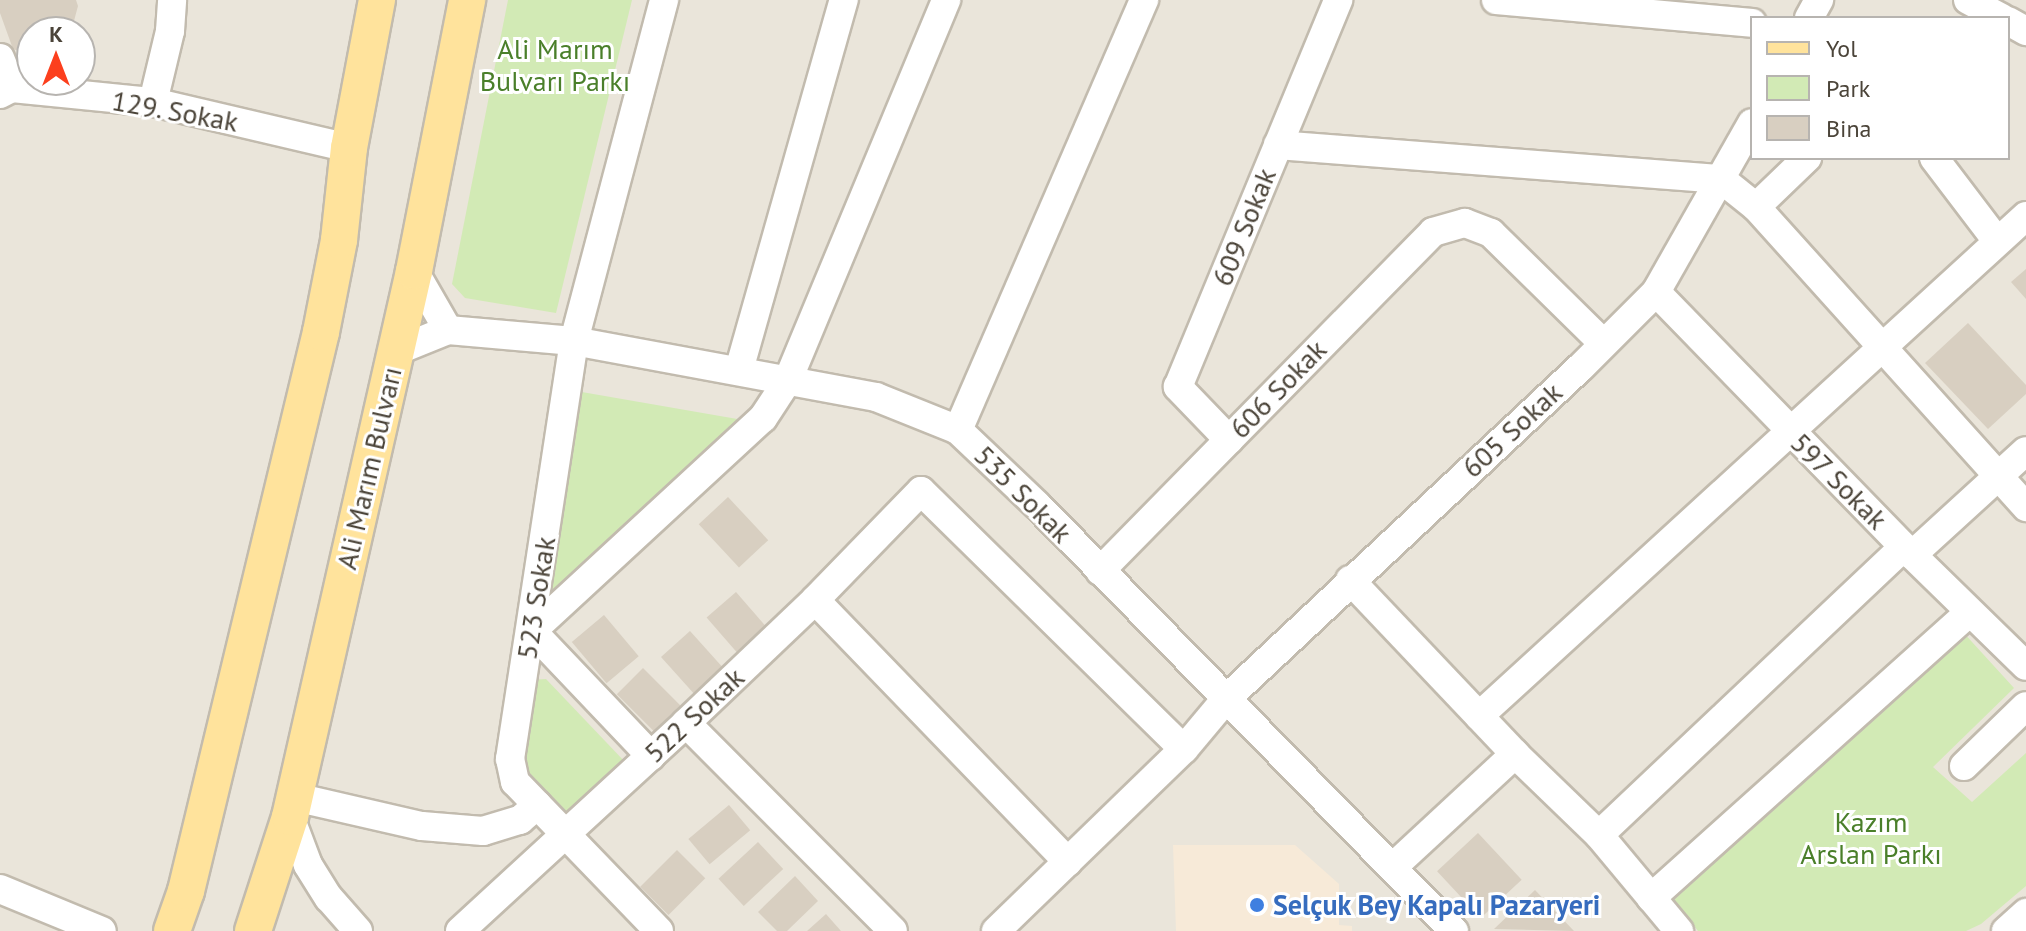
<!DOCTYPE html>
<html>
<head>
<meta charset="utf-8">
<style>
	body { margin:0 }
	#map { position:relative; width:2026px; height:931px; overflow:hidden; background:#f6f3ec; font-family:"PT Sans",sans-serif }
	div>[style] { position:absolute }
	.residential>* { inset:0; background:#eae5da }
	.commercial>* { inset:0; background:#f7ead8 }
	.green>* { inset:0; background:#d2eab5 }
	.building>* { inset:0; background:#d8cfc1; transform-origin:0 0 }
	.roads { filter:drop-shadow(2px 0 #c2bbae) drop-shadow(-2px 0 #c2bbae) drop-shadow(0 2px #c2bbae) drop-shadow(0 -2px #c2bbae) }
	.minor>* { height:28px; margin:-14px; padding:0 14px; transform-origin:14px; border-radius:14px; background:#fff }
	.major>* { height:36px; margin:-18px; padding:0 18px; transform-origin:18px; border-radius:18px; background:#ffe39c }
	.dots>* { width:22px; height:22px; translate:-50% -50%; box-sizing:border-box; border:4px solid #fff; border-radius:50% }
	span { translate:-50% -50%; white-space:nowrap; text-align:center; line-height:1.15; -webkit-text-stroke:6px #fff; paint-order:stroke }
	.park-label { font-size:28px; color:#4a7f2a }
	.street-label { font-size:28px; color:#4b4439 }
	.shop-label { font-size:28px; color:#366cbe; font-weight:700 }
	.left { translate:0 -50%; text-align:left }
	.legend { position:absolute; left:1750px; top:16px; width:260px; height:144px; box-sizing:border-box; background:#fff; border:2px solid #b7b4b0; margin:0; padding:10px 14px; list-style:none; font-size:24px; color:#4b4439 }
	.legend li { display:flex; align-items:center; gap:16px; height:40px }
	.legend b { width:40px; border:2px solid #b7b4b0 }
	.north { position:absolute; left:16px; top:16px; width:80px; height:80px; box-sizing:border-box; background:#fff; border:2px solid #b7b4b0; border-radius:50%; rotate:0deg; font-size:22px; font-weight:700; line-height:32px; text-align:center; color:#4b4439 }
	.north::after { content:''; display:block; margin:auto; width:28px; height:36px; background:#fc3f1d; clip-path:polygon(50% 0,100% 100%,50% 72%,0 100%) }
</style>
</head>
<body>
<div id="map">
	<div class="residential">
		<i style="clip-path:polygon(evenodd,0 0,2026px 0,2026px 931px,0 931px,0 0,1752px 18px,2008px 18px,2008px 158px,1752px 158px,1752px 18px,0 0,32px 32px,80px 32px,80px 80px,32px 80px,32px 32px)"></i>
	</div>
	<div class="commercial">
		<i style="clip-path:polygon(1173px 845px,1295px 845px,1339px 884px,1339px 925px,1352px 926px,1352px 931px,1176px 931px)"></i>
	</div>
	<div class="green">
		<i style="clip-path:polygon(508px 0,632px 0,556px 313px,465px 298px,452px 284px)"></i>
		<i style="clip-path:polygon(576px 391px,743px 420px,550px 595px,543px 586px)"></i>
		<i style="clip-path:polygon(1962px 631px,2014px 688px,1933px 767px,1972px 802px,2026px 753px,2026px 886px,1981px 924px,1966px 931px,1698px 931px,1670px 896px)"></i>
		<i style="clip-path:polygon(546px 679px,626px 763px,559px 823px,517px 762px,530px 680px)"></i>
	</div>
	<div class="building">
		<i style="clip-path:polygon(0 0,76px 0,78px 6px,71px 32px,32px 32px,32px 56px,13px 49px,0 13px)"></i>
		<i style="clip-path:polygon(2026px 269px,2026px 299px,2011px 282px)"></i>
		<i style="clip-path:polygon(1968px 323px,2026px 385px,2026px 394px,1988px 429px,1925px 363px)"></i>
		<i style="left:728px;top:497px;width:59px;height:40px;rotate:47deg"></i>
		<i style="left:736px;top:592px;width:48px;height:39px;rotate:49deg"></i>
		<i style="left:604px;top:615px;width:54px;height:42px;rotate:50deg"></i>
		<i style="left:690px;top:631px;width:50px;height:39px;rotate:48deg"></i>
		<i style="left:643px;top:668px;width:55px;height:37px;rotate:45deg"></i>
		<i style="left:729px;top:805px;width:33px;height:53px;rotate:50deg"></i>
		<i style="left:1478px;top:833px;width:64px;height:56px;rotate:47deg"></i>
		<i style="left:758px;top:842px;width:37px;height:54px;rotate:47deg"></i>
		<i style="left:677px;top:850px;width:40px;height:52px;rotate:45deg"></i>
		<i style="clip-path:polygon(795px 876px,818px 901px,787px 931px,777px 931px,758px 912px)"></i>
		<i style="clip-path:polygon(1535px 890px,1574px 931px,1494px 929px)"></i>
		<i style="clip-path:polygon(826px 914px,841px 931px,807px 931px)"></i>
	</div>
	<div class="roads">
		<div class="minor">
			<i style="left:1496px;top:0;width:257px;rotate:5.1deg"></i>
			<i style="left:1968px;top:0;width:38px;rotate:28deg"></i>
			<i style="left:1809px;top:18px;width:21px;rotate:-61deg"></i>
			<i style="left:2008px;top:21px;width:21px;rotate:29deg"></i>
			<i style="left:0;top:58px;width:32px;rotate:68deg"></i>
			<i style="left:0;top:94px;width:13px;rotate:-27deg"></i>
			<i style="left:12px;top:88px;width:142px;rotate:5.7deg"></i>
			<i style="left:153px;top:102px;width:201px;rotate:13.2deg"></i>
			<i style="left:153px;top:102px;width:73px;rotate:-76.5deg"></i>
			<i style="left:170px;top:31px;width:31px;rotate:-86deg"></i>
			<i style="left:1278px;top:145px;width:444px;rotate:4.4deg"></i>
			<i style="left:1721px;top:179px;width:45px;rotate:38.7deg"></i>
			<i style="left:1756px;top:207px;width:404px;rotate:48deg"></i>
			<i style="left:1934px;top:158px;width:104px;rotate:52.8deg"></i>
			<i style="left:1756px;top:207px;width:71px;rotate:-43.9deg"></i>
			<i style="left:414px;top:271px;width:68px;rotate:60deg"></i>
			<i style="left:1656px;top:292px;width:356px;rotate:45.8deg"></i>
			<i style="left:1904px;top:547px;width:170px;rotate:44.3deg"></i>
			<i style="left:396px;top:351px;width:56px;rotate:-22deg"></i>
			<i style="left:448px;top:330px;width:126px;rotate:5deg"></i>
			<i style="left:574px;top:341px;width:307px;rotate:10.5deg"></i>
			<i style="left:876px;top:397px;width:88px;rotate:21.9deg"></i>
			<i style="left:958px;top:430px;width:109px;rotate:43.5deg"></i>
			<i style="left:1037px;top:505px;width:596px;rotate:45.61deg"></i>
			<i style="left:739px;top:370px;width:385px;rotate:-74.2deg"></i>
			<i style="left:958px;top:430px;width:469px;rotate:-66.6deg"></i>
			<i style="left:1229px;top:440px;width:74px;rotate:-133.9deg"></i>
			<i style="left:1178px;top:387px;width:419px;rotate:-67.5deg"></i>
			<i style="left:1912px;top:555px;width:154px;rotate:-42.4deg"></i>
			<i style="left:1100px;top:571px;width:475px;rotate:-45.5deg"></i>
			<i style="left:1433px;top:232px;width:33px;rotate:-16deg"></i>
			<i style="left:1465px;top:223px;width:28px;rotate:21deg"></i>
			<i style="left:1491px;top:233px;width:157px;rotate:44.5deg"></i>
			<i style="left:1350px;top:580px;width:240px;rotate:46.5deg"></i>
			<i style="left:1515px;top:754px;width:117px;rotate:44deg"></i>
			<i style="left:1599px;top:835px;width:125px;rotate:50.2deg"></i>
			<i style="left:815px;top:600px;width:364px;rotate:46deg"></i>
			<i style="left:1479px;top:716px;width:741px;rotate:-42.43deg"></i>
			<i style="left:686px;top:723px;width:293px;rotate:45.1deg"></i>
			<i style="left:651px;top:756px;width:173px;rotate:-133.6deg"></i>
			<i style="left:532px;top:631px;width:314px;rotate:-42.7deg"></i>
			<i style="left:763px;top:418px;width:45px;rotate:-56.7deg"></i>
			<i style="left:788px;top:380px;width:412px;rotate:-67.4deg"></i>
			<i style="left:1964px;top:766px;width:86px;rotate:-44.1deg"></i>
			<i style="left:295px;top:797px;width:130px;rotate:12.9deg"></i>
			<i style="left:422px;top:826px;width:61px;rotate:4.7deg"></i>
			<i style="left:483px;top:831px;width:39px;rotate:-17deg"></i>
			<i style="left:520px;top:820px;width:23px;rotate:-41deg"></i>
			<i style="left:290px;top:817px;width:51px;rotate:69.4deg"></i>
			<i style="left:308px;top:865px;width:39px;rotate:58deg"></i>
			<i style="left:329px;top:898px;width:44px;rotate:48.7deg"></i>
			<i style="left:1599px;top:835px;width:419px;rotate:-43.4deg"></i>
			<i style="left:1394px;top:866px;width:165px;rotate:-42.8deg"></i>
			<i style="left:0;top:889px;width:110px;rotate:22.4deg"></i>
			<i style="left:1651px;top:898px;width:428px;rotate:-41.9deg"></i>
			<i style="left:460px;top:931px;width:307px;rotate:-42.6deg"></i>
			<i style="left:686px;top:723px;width:178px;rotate:-43.6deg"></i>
			<i style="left:815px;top:600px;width:152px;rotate:-45.8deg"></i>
			<i style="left:921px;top:491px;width:368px;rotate:44.5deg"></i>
			<i style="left:659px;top:931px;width:207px;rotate:-134deg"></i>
			<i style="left:515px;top:782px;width:24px;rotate:-102deg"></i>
			<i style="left:510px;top:759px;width:423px;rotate:-81.3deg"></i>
			<i style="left:574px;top:341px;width:353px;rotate:-75.2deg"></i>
			<i style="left:996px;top:931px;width:262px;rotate:-44.1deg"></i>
			<i style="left:1184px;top:749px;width:64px;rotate:-50.1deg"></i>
			<i style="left:1225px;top:700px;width:489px;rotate:-43.1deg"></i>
			<i style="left:1582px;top:366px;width:105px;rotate:-45deg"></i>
			<i style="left:1656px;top:292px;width:194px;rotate:-60.4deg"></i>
			<i style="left:2006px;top:931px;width:27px;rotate:-42deg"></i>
		</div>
		<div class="major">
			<i style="left:172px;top:931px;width:42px;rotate:-70.7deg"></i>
			<i style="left:186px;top:891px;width:575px;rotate:-76.42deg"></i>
			<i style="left:321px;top:332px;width:94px;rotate:-78.9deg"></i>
			<i style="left:339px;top:240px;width:93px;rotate:-83.8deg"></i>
			<i style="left:349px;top:148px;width:151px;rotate:-79.3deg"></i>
			<i style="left:253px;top:931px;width:120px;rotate:-72deg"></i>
			<i style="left:290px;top:817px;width:560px;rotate:-77.2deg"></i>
			<i style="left:414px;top:271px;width:276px;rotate:-78.9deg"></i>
		</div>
	</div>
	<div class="dots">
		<i style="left:1257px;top:905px;background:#3f7fe0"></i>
	</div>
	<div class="park-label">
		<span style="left:555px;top:65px">Ali Marım<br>Bulvarı Parkı</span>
		<span style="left:1871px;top:838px">Kazım<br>Arslan Parkı</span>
	</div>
	<div class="street-label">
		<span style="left:175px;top:111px;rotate:10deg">129. Sokak</span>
		<span style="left:1244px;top:227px;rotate:-68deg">609 Sokak</span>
		<span style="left:1278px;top:389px;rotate:-46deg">606 Sokak</span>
		<span style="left:1512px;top:430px;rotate:-43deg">605 Sokak</span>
		<span style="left:369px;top:468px;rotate:-77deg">Ali Marım Bulvarı</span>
		<span style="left:1839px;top:481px;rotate:45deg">597 Sokak</span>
		<span style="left:1023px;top:494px;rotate:45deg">535 Sokak</span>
		<span style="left:536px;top:598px;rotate:-81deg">523 Sokak</span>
		<span style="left:694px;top:715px;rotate:-43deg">522 Sokak</span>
	</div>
	<div class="shop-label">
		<span class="left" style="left:1273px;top:905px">Selçuk Bey Kapalı Pazaryeri</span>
	</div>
	<ul class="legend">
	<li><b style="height:10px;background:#ffe39c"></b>Yol</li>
	<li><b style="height:22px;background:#d2eab5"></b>Park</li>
	<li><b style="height:22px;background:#d8cfc1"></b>Bina</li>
	</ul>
	<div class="north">K</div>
</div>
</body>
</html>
